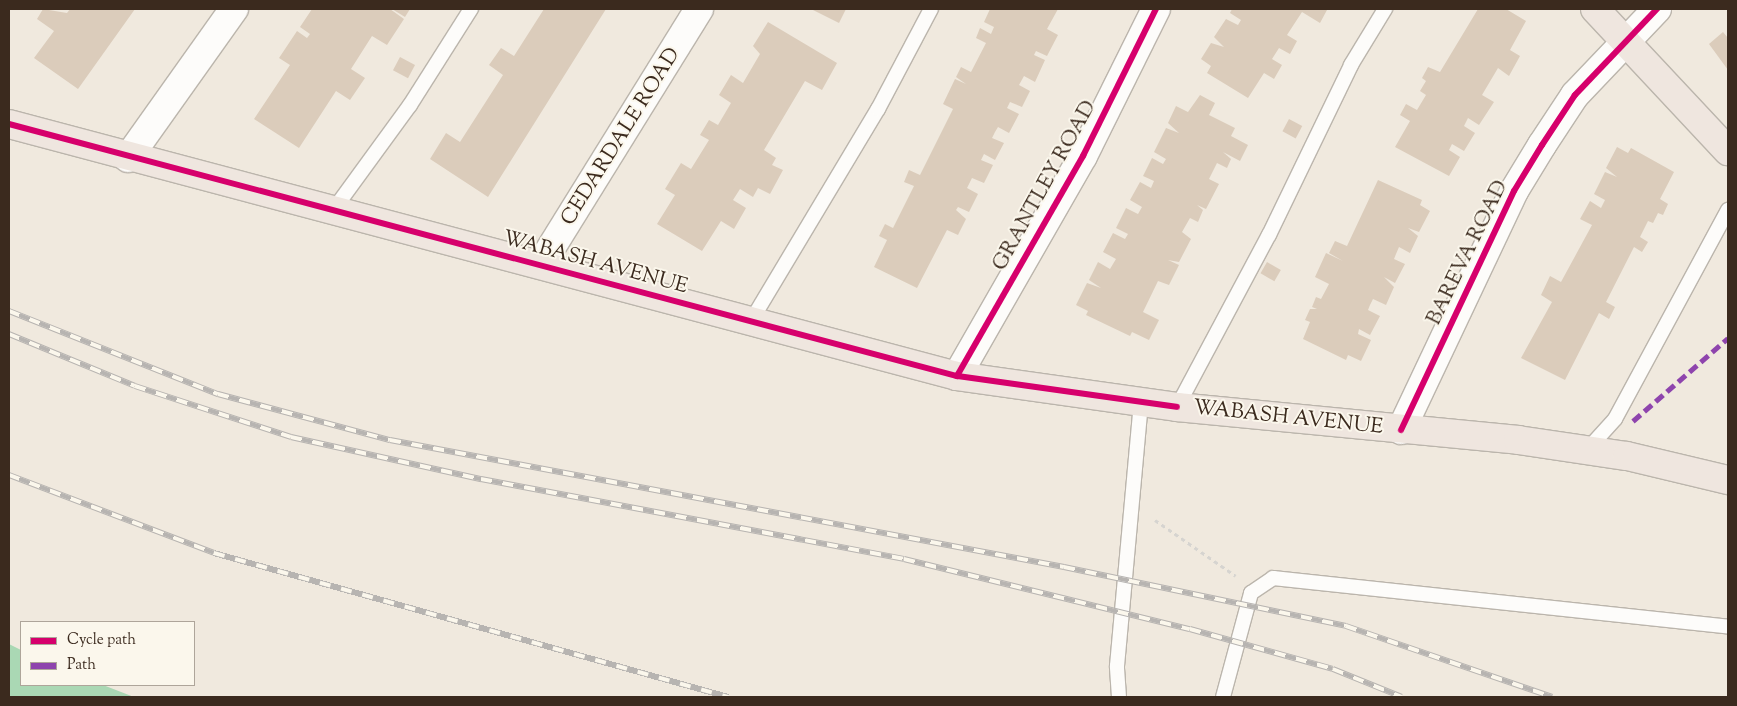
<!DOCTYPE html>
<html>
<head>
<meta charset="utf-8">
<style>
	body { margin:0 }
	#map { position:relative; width:1737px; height:706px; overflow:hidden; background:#f0e9de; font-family:"Sorts Mill Goudy",serif }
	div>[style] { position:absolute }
	.green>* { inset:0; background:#aad8b4 }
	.building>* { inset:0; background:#dbccbb; transform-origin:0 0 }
	.path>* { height:3px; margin-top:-1.5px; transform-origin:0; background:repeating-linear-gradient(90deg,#d6d4d0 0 4px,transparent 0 8px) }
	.roads { filter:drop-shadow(1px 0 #bbb5ac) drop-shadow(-1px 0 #bbb5ac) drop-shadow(0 1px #bbb5ac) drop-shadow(0 -1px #bbb5ac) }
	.service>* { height:14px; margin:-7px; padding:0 7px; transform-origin:7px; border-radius:7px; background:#fdfcfa }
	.minor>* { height:28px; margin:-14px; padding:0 14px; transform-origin:14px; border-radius:14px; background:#fdfcfa }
	.tertiary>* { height:28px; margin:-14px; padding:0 14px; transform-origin:14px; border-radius:14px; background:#fdfcfa }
	.primary>* { height:28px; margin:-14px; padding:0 14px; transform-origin:14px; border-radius:14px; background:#efe6df }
	.rail>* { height:5.5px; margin-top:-2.75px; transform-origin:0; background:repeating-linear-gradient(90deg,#fbf7ec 0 11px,#b7b4b1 0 22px); box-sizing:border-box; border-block:1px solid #b7b4b1 }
	.quiet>* { height:5px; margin-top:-2.5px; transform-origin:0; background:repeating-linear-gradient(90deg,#8e44ad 0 10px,transparent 0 15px) }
	.cycleway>* { height:6px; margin:-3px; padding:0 3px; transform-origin:3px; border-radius:3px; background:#d6006c }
	span { translate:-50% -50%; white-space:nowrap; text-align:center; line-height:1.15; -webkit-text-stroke:4px #fbf7ec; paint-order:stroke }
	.street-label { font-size:21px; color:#3b2a1e }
	.frame { position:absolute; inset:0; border:10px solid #3b2a1e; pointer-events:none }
	.legend { position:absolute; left:20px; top:621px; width:175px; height:65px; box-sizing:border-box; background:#fbf7ec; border:1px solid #aea59a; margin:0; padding:6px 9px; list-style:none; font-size:15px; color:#3b2a1e }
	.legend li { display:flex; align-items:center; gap:10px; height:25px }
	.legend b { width:25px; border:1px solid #aea59a }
</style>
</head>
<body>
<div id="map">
	<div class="green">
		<i style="clip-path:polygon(9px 644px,21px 650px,21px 685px,103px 685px,134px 697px,9px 697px)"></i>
	</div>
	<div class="building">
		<i style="clip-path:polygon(43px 9px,67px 13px,70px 9px,135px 9px,78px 89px,34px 58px,54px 31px,37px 19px)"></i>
		<i style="clip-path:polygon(312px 9px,390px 9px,404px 19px,387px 45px,372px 36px,351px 69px,365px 78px,350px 100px,336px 91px,299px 148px,254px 119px,290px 65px,279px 58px,297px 31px,307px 38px,310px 34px,300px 27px)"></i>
		<i style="clip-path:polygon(392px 9px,410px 9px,405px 17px)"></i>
		<i style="clip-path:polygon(544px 9px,606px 9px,488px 197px,430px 159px,446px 133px,460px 142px,503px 75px,489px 65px,501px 48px,514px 56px)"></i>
		<i style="clip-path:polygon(811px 9px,846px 9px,839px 23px)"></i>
		<i style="clip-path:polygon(990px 9px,1058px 9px,1047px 29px,1058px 35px,1047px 56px,1036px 51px,1034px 55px,1045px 60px,1035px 82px,1024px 76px,1019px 85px,1030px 91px,1022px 107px,1010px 102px,1007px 108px,1019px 114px,1009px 133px,998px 127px,995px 132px,992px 138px,1004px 143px,995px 160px,984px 154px,981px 160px,993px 165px,984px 183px,972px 178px,967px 188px,978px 194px,969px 212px,958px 207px,956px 210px,966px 219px,958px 235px,947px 230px,917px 288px,874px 267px,887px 240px,879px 236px,885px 224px,893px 228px,914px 186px,904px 182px,909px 170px,920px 175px,953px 109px,943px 104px,955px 79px,966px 84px,956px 77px,961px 67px,971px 72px,986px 43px,976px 38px,980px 28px,991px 34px,994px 27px,984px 22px)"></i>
		<i style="clip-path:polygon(1232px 9px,1325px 9px,1327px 10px,1320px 23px,1302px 12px,1287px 35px,1297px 41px,1290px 54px,1279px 48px,1272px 59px,1282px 65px,1274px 79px,1264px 73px,1248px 98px,1207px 73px,1211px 66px,1201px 59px,1211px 43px,1224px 47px,1214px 37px,1226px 19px,1238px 25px,1241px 20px,1230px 13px)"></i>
		<i style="clip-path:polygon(1478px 9px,1506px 9px,1526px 21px,1510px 50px,1520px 56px,1509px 76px,1498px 68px,1482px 95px,1494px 102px,1479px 125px,1468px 118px,1464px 126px,1475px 133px,1464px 151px,1452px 144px,1449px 150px,1460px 157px,1449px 176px,1395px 147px,1410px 121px,1400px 115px,1406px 104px,1417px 110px,1426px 95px,1420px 91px,1426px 81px,1422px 78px,1428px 67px,1440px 72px)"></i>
		<i style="clip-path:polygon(768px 22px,837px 63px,822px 90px,805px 81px,764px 150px,776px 158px,772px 165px,783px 170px,770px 194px,758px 188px,753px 197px,740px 189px,733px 200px,746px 208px,734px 229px,721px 221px,702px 251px,657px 224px,675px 195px,665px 189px,681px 163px,691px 169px,709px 140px,700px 135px,709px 120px,718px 125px,731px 103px,719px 95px,731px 75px,743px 83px,760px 54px,753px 46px)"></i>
		<i style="clip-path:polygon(1723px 32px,1728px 38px,1728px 70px,1709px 44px)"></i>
		<i style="left:400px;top:57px;width:17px;height:15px;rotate:28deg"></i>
		<i style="clip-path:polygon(1200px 95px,1215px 103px,1209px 115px,1235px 128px,1231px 136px,1248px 145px,1240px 161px,1223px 152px,1231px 159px,1227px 168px,1217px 163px,1209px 179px,1219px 184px,1206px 209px,1197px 205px,1203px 210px,1198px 222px,1190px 218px,1182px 232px,1191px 239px,1179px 262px,1168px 260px,1179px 265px,1169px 285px,1158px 281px,1143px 312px,1159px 320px,1149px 340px,1132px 332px,1130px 336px,1086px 315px,1088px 311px,1076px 305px,1087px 283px,1101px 288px,1089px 280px,1098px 262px,1110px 269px,1116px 259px,1103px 252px,1113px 233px,1125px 239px,1128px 234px,1116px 228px,1126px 208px,1138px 214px,1142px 207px,1130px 200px,1140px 182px,1151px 188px,1154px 181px,1143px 176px,1152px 158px,1163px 164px,1166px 159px,1154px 152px,1166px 128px,1179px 133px,1168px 123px,1176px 106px,1188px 112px)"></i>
		<i style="left:1289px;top:119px;width:15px;height:14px;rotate:28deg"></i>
		<i style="clip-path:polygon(1617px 147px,1628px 153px,1631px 148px,1674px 172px,1660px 199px,1668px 204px,1663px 215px,1658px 213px,1653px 223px,1648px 221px,1640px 237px,1648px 242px,1642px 252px,1634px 247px,1606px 302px,1615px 307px,1609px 319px,1599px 313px,1565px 380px,1521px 358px,1552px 302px,1541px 295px,1550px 276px,1561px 282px,1592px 225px,1580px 219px,1590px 201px,1601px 208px,1605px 200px,1594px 194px,1605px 172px,1617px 177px,1606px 168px)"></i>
		<i style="clip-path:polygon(1378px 180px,1422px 200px,1420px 205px,1430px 211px,1419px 232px,1408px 228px,1418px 236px,1410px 253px,1399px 247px,1396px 254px,1394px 259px,1405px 264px,1395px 283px,1384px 277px,1394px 287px,1386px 305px,1373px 299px,1370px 305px,1368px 310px,1380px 316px,1370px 335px,1359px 329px,1358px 334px,1371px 340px,1361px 361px,1348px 355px,1346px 360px,1303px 339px,1310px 322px,1305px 320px,1310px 309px,1317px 309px,1312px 307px,1316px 297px,1321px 299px,1329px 284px,1315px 277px,1326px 253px,1343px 261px,1329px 253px,1335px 241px,1347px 246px)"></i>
		<i style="left:1267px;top:262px;width:16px;height:13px;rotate:30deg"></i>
	</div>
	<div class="path">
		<i style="left:1155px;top:520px;width:98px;rotate:34.7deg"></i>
	</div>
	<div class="roads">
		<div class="service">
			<i style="left:332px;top:212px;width:132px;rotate:-53.9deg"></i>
			<i style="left:410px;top:105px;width:114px;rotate:-57.6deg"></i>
			<i style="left:751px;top:321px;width:247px;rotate:-59.1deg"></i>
			<i style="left:878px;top:109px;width:113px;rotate:-62.1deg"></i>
			<i style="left:1177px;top:407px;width:195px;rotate:-61.9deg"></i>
			<i style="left:1269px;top:235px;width:189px;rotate:-64.2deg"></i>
			<i style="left:1351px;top:65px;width:66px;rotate:-58.7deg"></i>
			<i style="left:1587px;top:450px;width:42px;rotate:-47.9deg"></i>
			<i style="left:1615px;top:419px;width:238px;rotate:-61.6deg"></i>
			<i style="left:1119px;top:697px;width:31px;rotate:-94deg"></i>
			<i style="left:1117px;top:666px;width:264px;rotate:-84.8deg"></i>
			<i style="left:1223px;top:697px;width:108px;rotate:-74.9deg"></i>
			<i style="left:1251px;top:593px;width:27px;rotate:-34deg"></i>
			<i style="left:1273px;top:578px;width:458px;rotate:6.1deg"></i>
		</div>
		<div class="minor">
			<i style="left:128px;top:158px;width:183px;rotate:-54.6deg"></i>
			<i style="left:541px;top:264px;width:300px;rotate:-58.2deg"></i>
			<i style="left:1401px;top:430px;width:264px;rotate:-64.7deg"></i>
			<i style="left:1514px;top:191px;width:54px;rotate:-58.7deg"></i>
			<i style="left:1542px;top:145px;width:60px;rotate:-56.6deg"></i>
			<i style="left:1575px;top:95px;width:119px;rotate:-46.4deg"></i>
		</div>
		<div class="tertiary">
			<i style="left:957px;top:376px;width:254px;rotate:-60.2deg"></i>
			<i style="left:1083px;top:156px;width:164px;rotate:-63.6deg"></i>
		</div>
		<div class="primary">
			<i style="left:1595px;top:9px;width:195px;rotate:46.9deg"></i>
			<i style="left:9px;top:124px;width:981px;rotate:14.89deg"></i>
			<i style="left:957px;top:376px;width:222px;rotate:8deg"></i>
			<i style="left:1177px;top:407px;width:343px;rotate:5.5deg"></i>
			<i style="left:1518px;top:440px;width:110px;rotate:8.4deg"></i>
			<i style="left:1627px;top:456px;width:104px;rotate:13.4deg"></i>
		</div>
	</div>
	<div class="rail">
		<i style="left:9px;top:311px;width:225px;rotate:21.7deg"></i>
		<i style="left:218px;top:394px;width:178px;rotate:15deg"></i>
		<i style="left:390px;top:440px;width:686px;rotate:10.67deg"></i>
		<i style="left:1064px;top:567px;width:288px;rotate:11.8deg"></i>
		<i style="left:1346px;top:626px;width:218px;rotate:19deg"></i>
		<i style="left:9px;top:334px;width:136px;rotate:22.4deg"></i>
		<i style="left:135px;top:386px;width:164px;rotate:18.1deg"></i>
		<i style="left:291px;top:437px;width:195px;rotate:12.5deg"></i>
		<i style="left:481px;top:479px;width:430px;rotate:10.7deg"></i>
		<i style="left:904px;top:559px;width:294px;rotate:13.8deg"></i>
		<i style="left:1190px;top:629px;width:148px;rotate:15.6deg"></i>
		<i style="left:1333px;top:669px;width:74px;rotate:22.1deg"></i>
		<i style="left:9px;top:475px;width:219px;rotate:20.8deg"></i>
		<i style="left:214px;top:553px;width:534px;rotate:15.65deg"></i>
	</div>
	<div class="quiet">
		<i style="left:1633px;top:421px;width:126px;rotate:-41.1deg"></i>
	</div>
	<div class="cycleway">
		<i style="left:9px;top:124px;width:981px;rotate:14.89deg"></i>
		<i style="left:957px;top:376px;width:222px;rotate:8deg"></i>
		<i style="left:957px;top:376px;width:254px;rotate:-60.2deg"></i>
		<i style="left:1083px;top:156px;width:164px;rotate:-63.6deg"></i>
		<i style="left:1401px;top:430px;width:264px;rotate:-64.7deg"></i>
		<i style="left:1514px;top:191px;width:54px;rotate:-58.7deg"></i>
		<i style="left:1542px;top:145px;width:60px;rotate:-56.6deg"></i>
		<i style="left:1575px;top:95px;width:119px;rotate:-46.4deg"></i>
	</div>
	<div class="street-label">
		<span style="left:621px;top:137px;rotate:-58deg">CEDARDALE ROAD</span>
		<span style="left:1045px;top:186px;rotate:-61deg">GRANTLEY ROAD</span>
		<span style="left:1468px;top:253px;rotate:-64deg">BAREVA ROAD</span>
		<span style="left:595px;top:263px;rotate:15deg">WABASH AVENUE</span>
		<span style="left:1288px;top:418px;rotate:6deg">WABASH AVENUE</span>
	</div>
	<div class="frame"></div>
	<ul class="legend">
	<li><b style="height:6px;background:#d6006c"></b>Cycle path</li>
	<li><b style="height:6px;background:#8e44ad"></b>Path</li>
	</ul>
</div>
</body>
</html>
